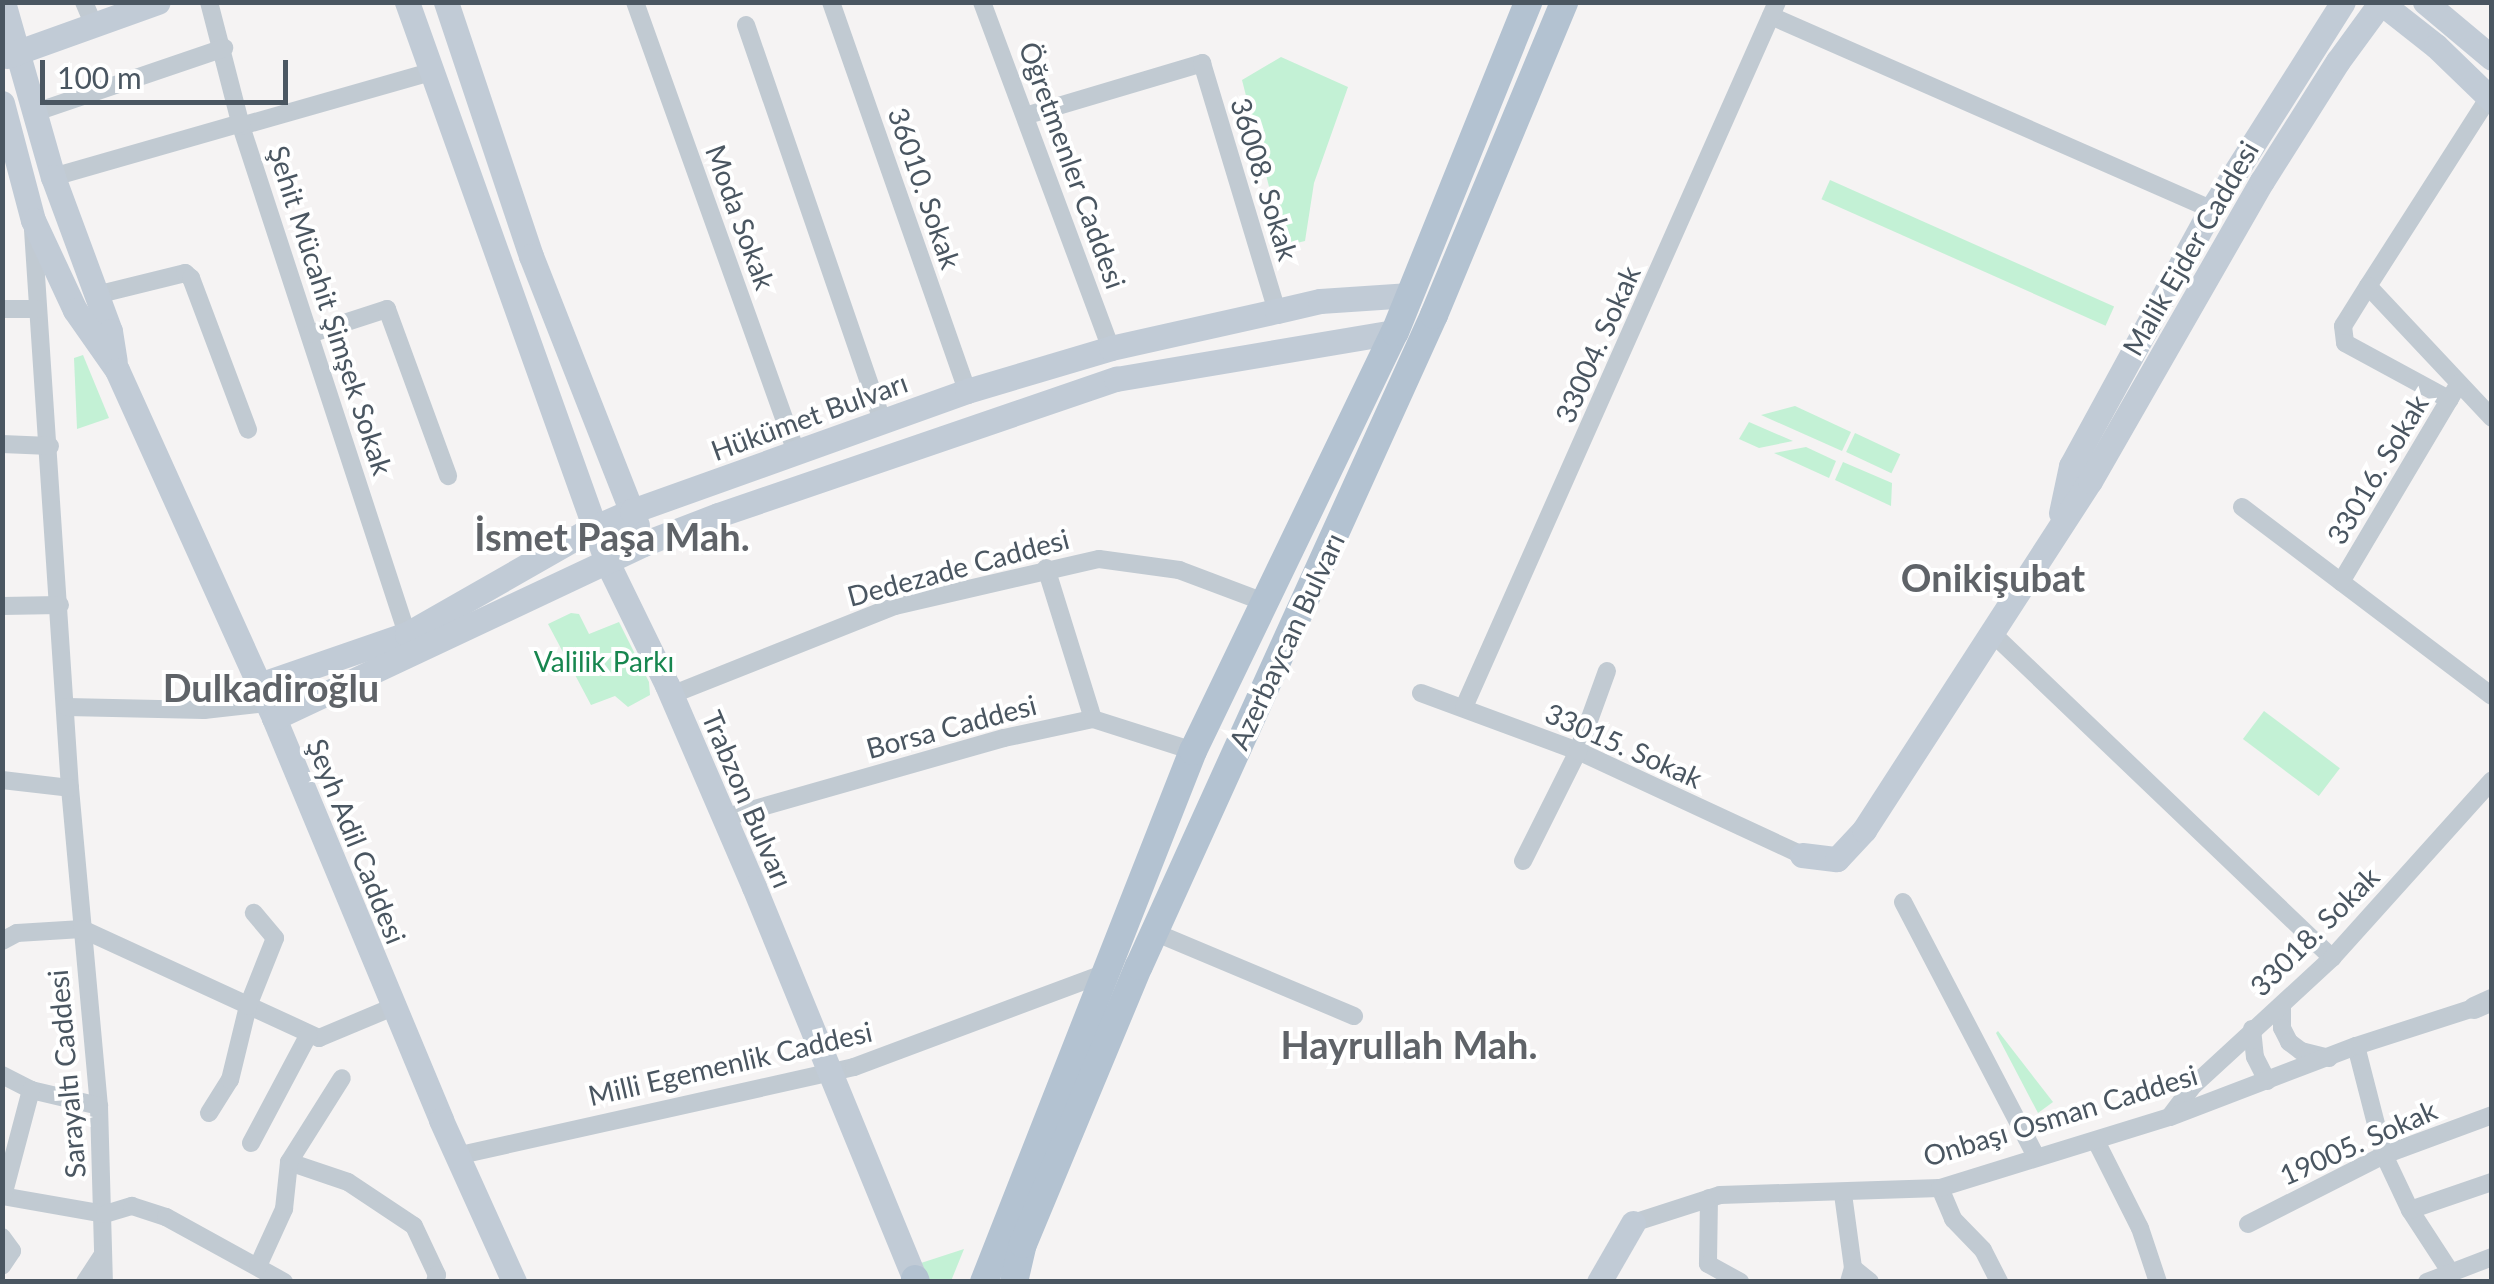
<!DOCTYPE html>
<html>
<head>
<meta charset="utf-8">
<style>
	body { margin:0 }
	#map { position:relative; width:2494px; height:1284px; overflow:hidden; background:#f5f3f3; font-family:Lato,sans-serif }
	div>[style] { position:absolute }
	.green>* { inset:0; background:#c3f1d5; transform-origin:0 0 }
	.minor>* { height:18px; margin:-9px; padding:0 9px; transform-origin:9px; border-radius:9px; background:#c1cad2 }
	.tertiary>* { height:22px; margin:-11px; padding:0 11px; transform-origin:11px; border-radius:11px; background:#c1cad2 }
	.secondary>* { height:25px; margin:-12.5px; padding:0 12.5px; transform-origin:12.5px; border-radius:12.5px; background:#c1cbd6 }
	.primary>* { height:28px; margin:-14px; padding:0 14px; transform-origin:14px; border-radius:14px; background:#b3c2d1 }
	span { translate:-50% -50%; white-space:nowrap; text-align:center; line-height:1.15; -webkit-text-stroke:8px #fff; paint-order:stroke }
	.street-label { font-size:28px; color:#4a5661 }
	.park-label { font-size:28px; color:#17864f }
	.district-label { font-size:38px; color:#5f6368; font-weight:700 }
	.frame { position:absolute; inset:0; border:5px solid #4a5661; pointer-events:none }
	.scale { position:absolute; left:40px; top:60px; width:248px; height:45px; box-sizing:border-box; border:5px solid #4a5661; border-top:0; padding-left:12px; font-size:30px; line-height:35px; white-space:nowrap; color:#4a5661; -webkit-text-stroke:8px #fff; paint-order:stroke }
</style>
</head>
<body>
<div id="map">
	<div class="green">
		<i style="clip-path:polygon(1281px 57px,1348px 87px,1314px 183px,1305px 241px,1284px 246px,1242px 80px)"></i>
		<i style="left:1830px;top:180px;width:311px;height:21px;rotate:24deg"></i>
		<i style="clip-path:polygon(83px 355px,109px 418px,77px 429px,74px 358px)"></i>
		<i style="clip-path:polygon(1795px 406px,1851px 432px,1842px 451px,1761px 415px)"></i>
		<i style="clip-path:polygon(1749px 422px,1793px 441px,1759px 448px,1739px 439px)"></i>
		<i style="left:1855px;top:433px;width:50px;height:21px;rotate:25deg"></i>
		<i style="clip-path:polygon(1806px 447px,1836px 461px,1829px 478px,1774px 453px)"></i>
		<i style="clip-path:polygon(1843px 462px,1892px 483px,1891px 506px,1835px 480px)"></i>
		<i style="clip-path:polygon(571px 613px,579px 614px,589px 634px,619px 622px,649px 682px,650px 695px,628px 707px,615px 696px,591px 705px,548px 624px)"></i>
		<i style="left:2264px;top:711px;width:95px;height:35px;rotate:37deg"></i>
		<i style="clip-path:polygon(1998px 1031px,2053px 1102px,2038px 1113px,1996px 1033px)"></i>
		<i style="clip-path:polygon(964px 1249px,951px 1281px,927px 1281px,921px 1263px)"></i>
	</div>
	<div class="minor">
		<i style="left:84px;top:2px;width:23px;rotate:67deg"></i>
		<i style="left:209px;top:2px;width:128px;rotate:75.5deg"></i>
		<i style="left:241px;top:126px;width:534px;rotate:71.9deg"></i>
		<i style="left:635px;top:2px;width:476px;rotate:70.3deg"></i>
		<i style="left:831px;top:2px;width:412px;rotate:70.7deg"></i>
		<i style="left:982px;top:2px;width:369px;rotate:69.6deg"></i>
		<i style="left:1771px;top:16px;width:482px;rotate:23.7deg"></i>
		<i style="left:746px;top:25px;width:418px;rotate:71deg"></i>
		<i style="left:2489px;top:97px;width:224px;rotate:122.6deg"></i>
		<i style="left:2368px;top:286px;width:181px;rotate:46.8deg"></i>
		<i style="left:36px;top:112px;width:199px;rotate:-18.8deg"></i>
		<i style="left:1028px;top:115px;width:182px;rotate:-16.6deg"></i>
		<i style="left:1202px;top:63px;width:259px;rotate:73.2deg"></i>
		<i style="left:241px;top:126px;width:198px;rotate:-15.9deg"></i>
		<i style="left:53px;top:177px;width:196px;rotate:-16deg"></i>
		<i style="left:33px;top:230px;width:559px;rotate:86.21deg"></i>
		<i style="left:70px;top:788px;width:319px;rotate:84.8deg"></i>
		<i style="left:99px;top:1106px;width:176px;rotate:88.4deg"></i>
		<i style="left:2368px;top:286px;width:47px;rotate:122deg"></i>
		<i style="left:2343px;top:326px;width:17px;rotate:83deg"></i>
		<i style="left:2345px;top:343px;width:119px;rotate:28.5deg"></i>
		<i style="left:96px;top:295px;width:92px;rotate:-13.9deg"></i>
		<i style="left:185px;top:273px;width:8px;rotate:40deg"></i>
		<i style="left:191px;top:278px;width:162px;rotate:69.4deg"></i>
		<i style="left:2px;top:309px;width:35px"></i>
		<i style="left:310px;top:334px;width:81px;rotate:-18deg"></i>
		<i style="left:387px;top:309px;width:178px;rotate:69.9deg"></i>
		<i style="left:2px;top:444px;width:48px;rotate:2.4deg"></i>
		<i style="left:2242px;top:507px;width:313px;rotate:37.1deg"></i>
		<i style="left:1046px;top:568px;width:158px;rotate:72.7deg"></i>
		<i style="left:2341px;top:582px;width:231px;rotate:-59.3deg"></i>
		<i style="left:2px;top:606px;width:58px;rotate:-1deg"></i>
		<i style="left:1991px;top:632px;width:472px;rotate:43.7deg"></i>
		<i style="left:1421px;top:693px;width:167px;rotate:20.3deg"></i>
		<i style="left:1578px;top:751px;width:247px;rotate:24.9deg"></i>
		<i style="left:671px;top:695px;width:241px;rotate:-21.7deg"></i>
		<i style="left:895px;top:606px;width:209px;rotate:-13deg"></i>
		<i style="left:1099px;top:559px;width:81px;rotate:7.8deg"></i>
		<i style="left:1179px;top:570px;width:94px;rotate:20.6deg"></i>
		<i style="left:67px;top:707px;width:137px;rotate:1.3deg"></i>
		<i style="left:204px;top:710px;width:62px;rotate:-6.4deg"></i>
		<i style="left:1464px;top:707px;width:771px;rotate:-66.06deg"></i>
		<i style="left:2px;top:780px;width:68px;rotate:6.7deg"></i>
		<i style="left:723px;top:818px;width:292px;rotate:-15.9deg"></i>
		<i style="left:1004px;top:738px;width:91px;rotate:-12.1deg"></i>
		<i style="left:1093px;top:719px;width:105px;rotate:17.7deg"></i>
		<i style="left:1523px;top:861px;width:123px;rotate:-63.4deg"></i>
		<i style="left:1578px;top:751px;width:85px;rotate:-70.1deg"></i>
		<i style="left:1903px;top:902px;width:285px;rotate:62.4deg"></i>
		<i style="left:1154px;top:932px;width:217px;rotate:22.8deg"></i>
		<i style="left:2px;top:941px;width:17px;rotate:-28deg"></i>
		<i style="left:17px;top:933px;width:65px;rotate:-3.5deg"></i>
		<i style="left:82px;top:929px;width:261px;rotate:24.7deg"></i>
		<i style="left:319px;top:1038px;width:80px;rotate:-22.7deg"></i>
		<i style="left:2282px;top:1005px;width:23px;rotate:90deg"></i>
		<i style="left:2282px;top:1028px;width:16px;rotate:63deg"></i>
		<i style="left:2289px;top:1042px;width:15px;rotate:37deg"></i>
		<i style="left:2301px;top:1051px;width:29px;rotate:14deg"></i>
		<i style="left:2252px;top:1029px;width:28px;rotate:84deg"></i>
		<i style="left:2255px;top:1057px;width:27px;rotate:63deg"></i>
		<i style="left:2356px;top:1046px;width:113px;rotate:75.6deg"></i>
		<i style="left:2384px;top:1155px;width:61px;rotate:64.7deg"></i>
		<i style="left:2410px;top:1210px;width:75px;rotate:56.9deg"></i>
		<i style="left:2px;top:1075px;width:33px;rotate:27deg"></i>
		<i style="left:31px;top:1090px;width:70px;rotate:13.2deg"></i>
		<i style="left:209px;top:1113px;width:39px;rotate:-58deg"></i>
		<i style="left:230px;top:1080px;width:76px;rotate:-76.3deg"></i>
		<i style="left:248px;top:1006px;width:73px;rotate:-68.3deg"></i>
		<i style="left:275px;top:938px;width:33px;rotate:-130deg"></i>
		<i style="left:2171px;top:1115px;width:38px;rotate:-53deg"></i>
		<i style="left:2194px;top:1085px;width:188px;rotate:-42.6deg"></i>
		<i style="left:2332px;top:958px;width:239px;rotate:-48deg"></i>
		<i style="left:2096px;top:1141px;width:97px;rotate:63.2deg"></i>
		<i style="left:2140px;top:1228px;width:57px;rotate:71.6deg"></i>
		<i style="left:251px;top:1143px;width:123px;rotate:-62deg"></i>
		<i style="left:456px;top:1156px;width:408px;rotate:-12.6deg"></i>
		<i style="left:854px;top:1067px;width:271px;rotate:-20.5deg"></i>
		<i style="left:289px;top:1162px;width:62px;rotate:18.7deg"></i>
		<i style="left:348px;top:1182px;width:79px;rotate:33.7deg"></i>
		<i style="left:414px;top:1226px;width:54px;rotate:64.9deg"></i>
		<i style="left:437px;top:1275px;width:7px;rotate:106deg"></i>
		<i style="left:1940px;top:1188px;width:34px;rotate:67deg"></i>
		<i style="left:1953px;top:1219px;width:43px;rotate:45.9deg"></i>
		<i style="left:1983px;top:1250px;width:36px;rotate:63deg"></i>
		<i style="left:1843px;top:1194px;width:75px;rotate:82.3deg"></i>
		<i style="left:1853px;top:1268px;width:15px;rotate:106deg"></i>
		<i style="left:2px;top:1196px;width:105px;rotate:9.9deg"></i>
		<i style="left:105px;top:1214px;width:28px;rotate:-17deg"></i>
		<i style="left:132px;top:1206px;width:36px;rotate:18deg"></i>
		<i style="left:166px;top:1217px;width:135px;rotate:28.8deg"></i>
		<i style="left:3px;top:1196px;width:110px;rotate:-75.2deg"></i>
		<i style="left:1709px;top:1198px;width:66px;rotate:90.9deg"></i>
		<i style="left:1708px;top:1264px;width:37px;rotate:29deg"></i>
		<i style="left:2410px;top:1210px;width:87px;rotate:-18.9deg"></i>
		<i style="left:1633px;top:1223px;width:91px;rotate:-17.8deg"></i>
		<i style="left:1720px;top:1195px;width:220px;rotate:-1.8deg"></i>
		<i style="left:1940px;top:1188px;width:241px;rotate:-17.2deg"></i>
		<i style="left:2170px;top:1117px;width:199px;rotate:-20.9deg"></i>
		<i style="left:2356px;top:1046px;width:124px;rotate:-17.9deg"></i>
		<i style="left:2248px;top:1224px;width:153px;rotate:-26.9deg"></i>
		<i style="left:2384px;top:1155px;width:115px;rotate:-20.3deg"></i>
		<i style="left:2px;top:1237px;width:17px;rotate:54deg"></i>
		<i style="left:12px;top:1251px;width:18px;rotate:124deg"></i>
		<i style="left:258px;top:1266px;width:63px;rotate:-65.5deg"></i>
		<i style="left:284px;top:1209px;width:47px;rotate:-83.9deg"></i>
		<i style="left:289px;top:1162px;width:99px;rotate:-57.8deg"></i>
		<i style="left:1853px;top:1268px;width:22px;rotate:39deg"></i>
		<i style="left:85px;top:1282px;width:33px;rotate:-57deg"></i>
		<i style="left:2427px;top:1282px;width:70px;rotate:-21deg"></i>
	</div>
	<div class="tertiary">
		<i style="left:2474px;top:1008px;width:20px;rotate:-24deg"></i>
	</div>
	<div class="secondary">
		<i style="left:3px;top:2px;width:182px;rotate:74.1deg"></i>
		<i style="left:53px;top:177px;width:164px;rotate:69.7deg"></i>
		<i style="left:110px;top:331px;width:30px;rotate:81deg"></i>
		<i style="left:407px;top:2px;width:595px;rotate:70.35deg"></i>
		<i style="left:607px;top:562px;width:137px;rotate:64deg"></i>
		<i style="left:667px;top:685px;width:220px;rotate:66.7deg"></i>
		<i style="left:754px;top:887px;width:424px;rotate:67.7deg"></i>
		<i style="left:446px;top:2px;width:268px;rotate:71.5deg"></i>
		<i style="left:531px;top:256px;width:289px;rotate:68.5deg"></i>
		<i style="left:2380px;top:2px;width:71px;rotate:38.2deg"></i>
		<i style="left:2436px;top:46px;width:78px;rotate:44deg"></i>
		<i style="left:2425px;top:2px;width:87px;rotate:39.9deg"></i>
		<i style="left:7px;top:56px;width:160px;rotate:-19.7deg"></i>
		<i style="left:2px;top:103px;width:121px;rotate:75.2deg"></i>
		<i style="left:33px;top:220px;width:99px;rotate:65deg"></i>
		<i style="left:75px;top:310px;width:73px;rotate:55deg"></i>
		<i style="left:117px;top:370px;width:382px;rotate:65.7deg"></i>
		<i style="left:274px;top:718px;width:435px;rotate:67.4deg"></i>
		<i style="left:441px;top:1120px;width:178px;rotate:65.7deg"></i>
		<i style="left:2061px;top:513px;width:48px;rotate:-78deg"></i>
		<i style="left:2071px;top:466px;width:284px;rotate:-61.4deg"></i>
		<i style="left:2207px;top:217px;width:254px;rotate:-57.7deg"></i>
		<i style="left:259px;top:685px;width:157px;rotate:-19deg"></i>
		<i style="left:407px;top:634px;width:214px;rotate:-29.7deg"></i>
		<i style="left:593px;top:528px;width:43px;rotate:-23.6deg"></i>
		<i style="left:632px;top:511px;width:356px;rotate:-19.7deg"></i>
		<i style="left:967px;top:391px;width:150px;rotate:-16.6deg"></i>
		<i style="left:1111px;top:348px;width:170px;rotate:-12.6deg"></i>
		<i style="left:1277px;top:311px;width:44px;rotate:-13.1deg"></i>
		<i style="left:1320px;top:301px;width:90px;rotate:-3.8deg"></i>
		<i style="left:274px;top:718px;width:408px;rotate:-25.2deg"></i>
		<i style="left:643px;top:544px;width:80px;rotate:-21.1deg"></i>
		<i style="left:718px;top:515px;width:421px;rotate:-18.9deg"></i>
		<i style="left:1116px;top:379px;width:283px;rotate:-9.6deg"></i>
		<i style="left:1802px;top:855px;width:35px;rotate:7deg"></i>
		<i style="left:1837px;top:859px;width:40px;rotate:-47deg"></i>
		<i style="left:1864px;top:830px;width:416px;rotate:-57.1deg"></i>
		<i style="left:2090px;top:481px;width:346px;rotate:-60.2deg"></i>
		<i style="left:2262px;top:181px;width:142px;rotate:-57.7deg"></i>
		<i style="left:2338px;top:61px;width:73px;rotate:-53.9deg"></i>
		<i style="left:1599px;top:1282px;width:68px;rotate:-60deg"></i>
	</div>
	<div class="primary">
		<i style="left:915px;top:1279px;width:3px;rotate:72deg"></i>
		<i style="left:984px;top:1282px;width:571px;rotate:-68.52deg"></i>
		<i style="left:1193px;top:751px;width:465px;rotate:-64.3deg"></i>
		<i style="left:1395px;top:332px;width:356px;rotate:-68deg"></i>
		<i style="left:1014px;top:1282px;width:39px;rotate:-77deg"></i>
		<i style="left:1023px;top:1244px;width:301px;rotate:-67.4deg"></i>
		<i style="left:1139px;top:966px;width:715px;rotate:-65.62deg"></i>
		<i style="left:1434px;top:315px;width:339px;rotate:-67.4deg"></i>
	</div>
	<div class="street-label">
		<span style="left:1073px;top:165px;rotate:70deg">Öğretmenler Caddesi</span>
		<span style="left:1265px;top:179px;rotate:73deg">36008. Sokak</span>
		<span style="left:925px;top:188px;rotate:71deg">36010. Sokak</span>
		<span style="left:741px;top:217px;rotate:70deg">Moda Sokak</span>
		<span style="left:2190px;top:248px;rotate:-60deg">Malik Ejder Caddesi</span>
		<span style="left:331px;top:310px;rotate:72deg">Şehit Mücahit Şimşek Sokak</span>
		<span style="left:1597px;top:344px;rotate:-66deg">33004. Sokak</span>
		<span style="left:809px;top:416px;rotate:-20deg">Hükümet Bulvarı</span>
		<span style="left:2377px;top:469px;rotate:-59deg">33016. Sokak</span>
		<span style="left:958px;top:567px;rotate:-15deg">Dedezade Caddesi</span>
		<span style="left:1286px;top:641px;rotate:-65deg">Azerbaycan Bulvarı</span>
		<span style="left:951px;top:726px;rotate:-15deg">Borsa Caddesi</span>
		<span style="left:1624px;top:745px;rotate:24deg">33015. Sokak</span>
		<span style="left:748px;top:799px;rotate:67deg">Trabzon Bulvarı</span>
		<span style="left:357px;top:841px;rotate:68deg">Şeyh Adil Caddesi</span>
		<span style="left:2314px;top:931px;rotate:-45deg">33018. Sokak</span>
		<span style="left:730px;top:1063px;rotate:-13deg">Milli Egemenlik Caddesi</span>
		<span style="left:66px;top:1074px;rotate:-95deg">Sarayaltı Caddesi</span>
		<span style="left:2060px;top:1115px;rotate:-17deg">Onbaşı Osman Caddesi</span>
		<span style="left:2358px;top:1142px;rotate:-24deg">19005. Sokak</span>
	</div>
	<div class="park-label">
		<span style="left:604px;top:661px">Valilik Parkı</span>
	</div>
	<div class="district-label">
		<span style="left:612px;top:537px">İsmet Paşa Mah.</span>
		<span style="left:1993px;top:578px">Onikişubat</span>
		<span style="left:271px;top:688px">Dulkadiroğlu</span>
		<span style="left:1409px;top:1045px">Hayrullah Mah.</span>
	</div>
	<div class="frame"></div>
	<div class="scale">100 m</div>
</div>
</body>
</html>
